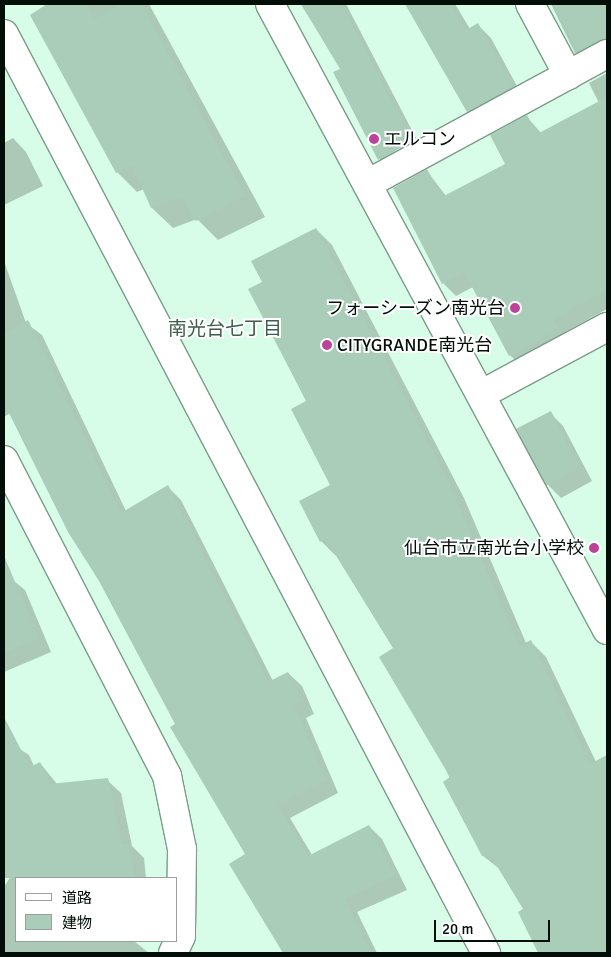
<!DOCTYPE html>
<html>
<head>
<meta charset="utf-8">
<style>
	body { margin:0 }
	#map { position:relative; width:611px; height:957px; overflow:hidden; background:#d7fce7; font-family:Signika,"Noto Sans JP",sans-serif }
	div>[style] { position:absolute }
	.shadow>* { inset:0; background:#0003 }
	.building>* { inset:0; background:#a9cdb9; transform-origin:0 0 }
	.roads { filter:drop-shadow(1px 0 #7a9c89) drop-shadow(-1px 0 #7a9c89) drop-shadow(0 1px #7a9c89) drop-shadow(0 -1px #7a9c89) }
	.minor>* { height:28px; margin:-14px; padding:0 14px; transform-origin:14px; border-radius:14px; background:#fff }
	.dots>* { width:14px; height:14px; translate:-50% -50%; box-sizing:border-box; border:2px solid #fff; border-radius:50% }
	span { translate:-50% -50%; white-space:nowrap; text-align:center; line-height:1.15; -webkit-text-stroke:4px #fff; paint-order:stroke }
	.poi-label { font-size:18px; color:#030e08 }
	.left { translate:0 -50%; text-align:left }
	.right { translate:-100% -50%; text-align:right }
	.neighbourhood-label { font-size:19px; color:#3d5d4c }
	.frame { position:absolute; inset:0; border:5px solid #030e08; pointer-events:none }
	.legend { position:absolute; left:15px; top:877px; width:162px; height:65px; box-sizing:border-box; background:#fff; border:1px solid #9a9f9c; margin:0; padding:6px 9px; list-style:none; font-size:15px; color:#030e08 }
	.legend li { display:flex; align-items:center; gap:10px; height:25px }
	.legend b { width:25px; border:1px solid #9a9f9c }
	.scale { position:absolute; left:434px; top:920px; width:116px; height:22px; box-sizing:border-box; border:2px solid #030e08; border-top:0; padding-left:6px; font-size:15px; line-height:18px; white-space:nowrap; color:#030e08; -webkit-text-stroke:4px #fff; paint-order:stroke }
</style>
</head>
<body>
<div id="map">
	<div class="shadow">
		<i style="clip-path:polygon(50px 4px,149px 4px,265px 217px,218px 240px,197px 219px,173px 228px,152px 208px,144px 189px,137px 192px,117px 172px,32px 15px)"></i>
		<i style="clip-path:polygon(301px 4px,346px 4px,416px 138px,382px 159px,418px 140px,425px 154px,392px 172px,380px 159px,335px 73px,342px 70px)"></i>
		<i style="clip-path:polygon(407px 4px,455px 4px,470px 29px,478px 25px,491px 38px,525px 101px,481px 125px,468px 112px)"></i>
		<i style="clip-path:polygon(551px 4px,607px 4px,607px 57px,588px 66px,575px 53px)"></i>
		<i style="clip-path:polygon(607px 73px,607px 309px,565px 332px,570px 343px,523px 368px,510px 355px,473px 287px,456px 296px,443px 283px,427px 171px,446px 196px,507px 164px,527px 117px,542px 134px,599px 103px,589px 83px)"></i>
		<i style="clip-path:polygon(13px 138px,26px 152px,43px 186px,4px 205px,4px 143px)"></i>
		<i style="clip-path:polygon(316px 229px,332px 245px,464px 498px,526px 643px,530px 641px,546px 657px,597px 764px,607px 774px,607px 953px,539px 953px,520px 912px,525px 909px,501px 870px,483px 856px,394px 649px,337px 557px,321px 541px,331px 486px,308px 402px,263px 283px)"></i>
		<i style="clip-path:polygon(4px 261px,26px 323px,42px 335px,126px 511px,168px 487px,181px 500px,273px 681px,288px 673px,302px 686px,314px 714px,306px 718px,338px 793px,290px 818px,312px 855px,369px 826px,382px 839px,407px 890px,357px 912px,377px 953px,318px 953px,309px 934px,246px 854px,10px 413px,4px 417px)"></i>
		<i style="clip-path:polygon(550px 413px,563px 426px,592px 481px,561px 498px,548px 485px,518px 429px)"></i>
		<i style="clip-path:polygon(4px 573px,25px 590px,51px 652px,4px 672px)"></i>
		<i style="clip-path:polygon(4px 727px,12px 744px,29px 755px,34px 766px,40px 763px,57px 784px,107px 780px,121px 793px,132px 846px,144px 858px,146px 878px,16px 878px,16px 941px,134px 941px,149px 953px,4px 953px,4px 887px,11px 876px,4px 869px)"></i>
	</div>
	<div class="building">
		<i style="clip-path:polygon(47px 4px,87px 4px,94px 20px,119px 4px,141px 4px,245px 196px,196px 221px,180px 197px,151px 208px,132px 165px,116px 173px,30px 15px)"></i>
		<i style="clip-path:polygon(301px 4px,341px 4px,413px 141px,378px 160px,333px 72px,340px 69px)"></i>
		<i style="clip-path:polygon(405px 4px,451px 4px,466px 30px,478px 23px,512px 87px,467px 112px)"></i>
		<i style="clip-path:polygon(553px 4px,607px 4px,607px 38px,578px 52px)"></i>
		<i style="clip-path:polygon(607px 97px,607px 290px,553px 319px,559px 330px,509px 356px,464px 272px,442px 284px,393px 188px,427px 169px,442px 197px,505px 164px,490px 135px,527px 115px,537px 134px)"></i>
		<i style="clip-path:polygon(316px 228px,448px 481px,519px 646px,531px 640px,590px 764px,607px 755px,607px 953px,538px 953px,518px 912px,523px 909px,489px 853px,482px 856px,443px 782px,450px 777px,379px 657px,393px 648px,326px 539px,320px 542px,299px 501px,330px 485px,291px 409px,306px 401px,248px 289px,262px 282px,251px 261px)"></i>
		<i style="clip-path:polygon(28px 320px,121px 513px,168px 485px,268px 682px,288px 672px,302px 701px,294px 705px,326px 780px,277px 804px,308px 856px,369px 825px,395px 876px,345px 899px,371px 953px,283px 953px,229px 864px,245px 854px,170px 727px,175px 724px,99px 581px,68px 532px,4px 403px,4px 334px)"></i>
		<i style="left:551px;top:411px;width:64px;height:39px;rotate:63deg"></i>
		<i style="clip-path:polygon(4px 556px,39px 638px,4px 653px)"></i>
		<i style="clip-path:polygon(4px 717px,30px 767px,40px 762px,50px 784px,108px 778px,122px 844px,131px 844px,134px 878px,4px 878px)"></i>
	</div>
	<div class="roads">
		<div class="minor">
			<i style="left:270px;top:4px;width:711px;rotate:61.7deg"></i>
			<i style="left:530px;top:4px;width:81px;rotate:61.8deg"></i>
			<i style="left:4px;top:34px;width:1038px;rotate:62.32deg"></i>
			<i style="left:369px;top:183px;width:271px;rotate:-28.5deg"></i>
			<i style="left:482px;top:394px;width:142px;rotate:-28.2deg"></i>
			<i style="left:4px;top:460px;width:356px;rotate:62.7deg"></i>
			<i style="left:167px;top:776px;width:75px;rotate:78.4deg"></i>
			<i style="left:182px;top:849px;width:87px;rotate:90.7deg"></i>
			<i style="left:181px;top:936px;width:19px;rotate:115deg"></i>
		</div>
	</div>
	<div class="dots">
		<i style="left:374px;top:139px;background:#b49"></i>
		<i style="left:515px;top:308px;background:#b49"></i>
		<i style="left:327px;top:345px;background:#b49"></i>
		<i style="left:594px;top:548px;background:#b49"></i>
	</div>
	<div class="poi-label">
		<span class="left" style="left:384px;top:139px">エルコン</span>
		<span class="right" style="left:505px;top:308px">フォーシーズン南光台</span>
		<span class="left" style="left:337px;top:345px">CITYGRANDE南光台</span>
		<span class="right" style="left:584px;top:548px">仙台市立南光台小学校</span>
	</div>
	<div class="neighbourhood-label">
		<span style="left:225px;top:330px">南光台七丁目</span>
	</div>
	<div class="frame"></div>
	<ul class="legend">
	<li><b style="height:6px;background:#fff"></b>道路</li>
	<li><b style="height:14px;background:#a9cdb9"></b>建物</li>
	</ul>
	<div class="scale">20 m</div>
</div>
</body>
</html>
